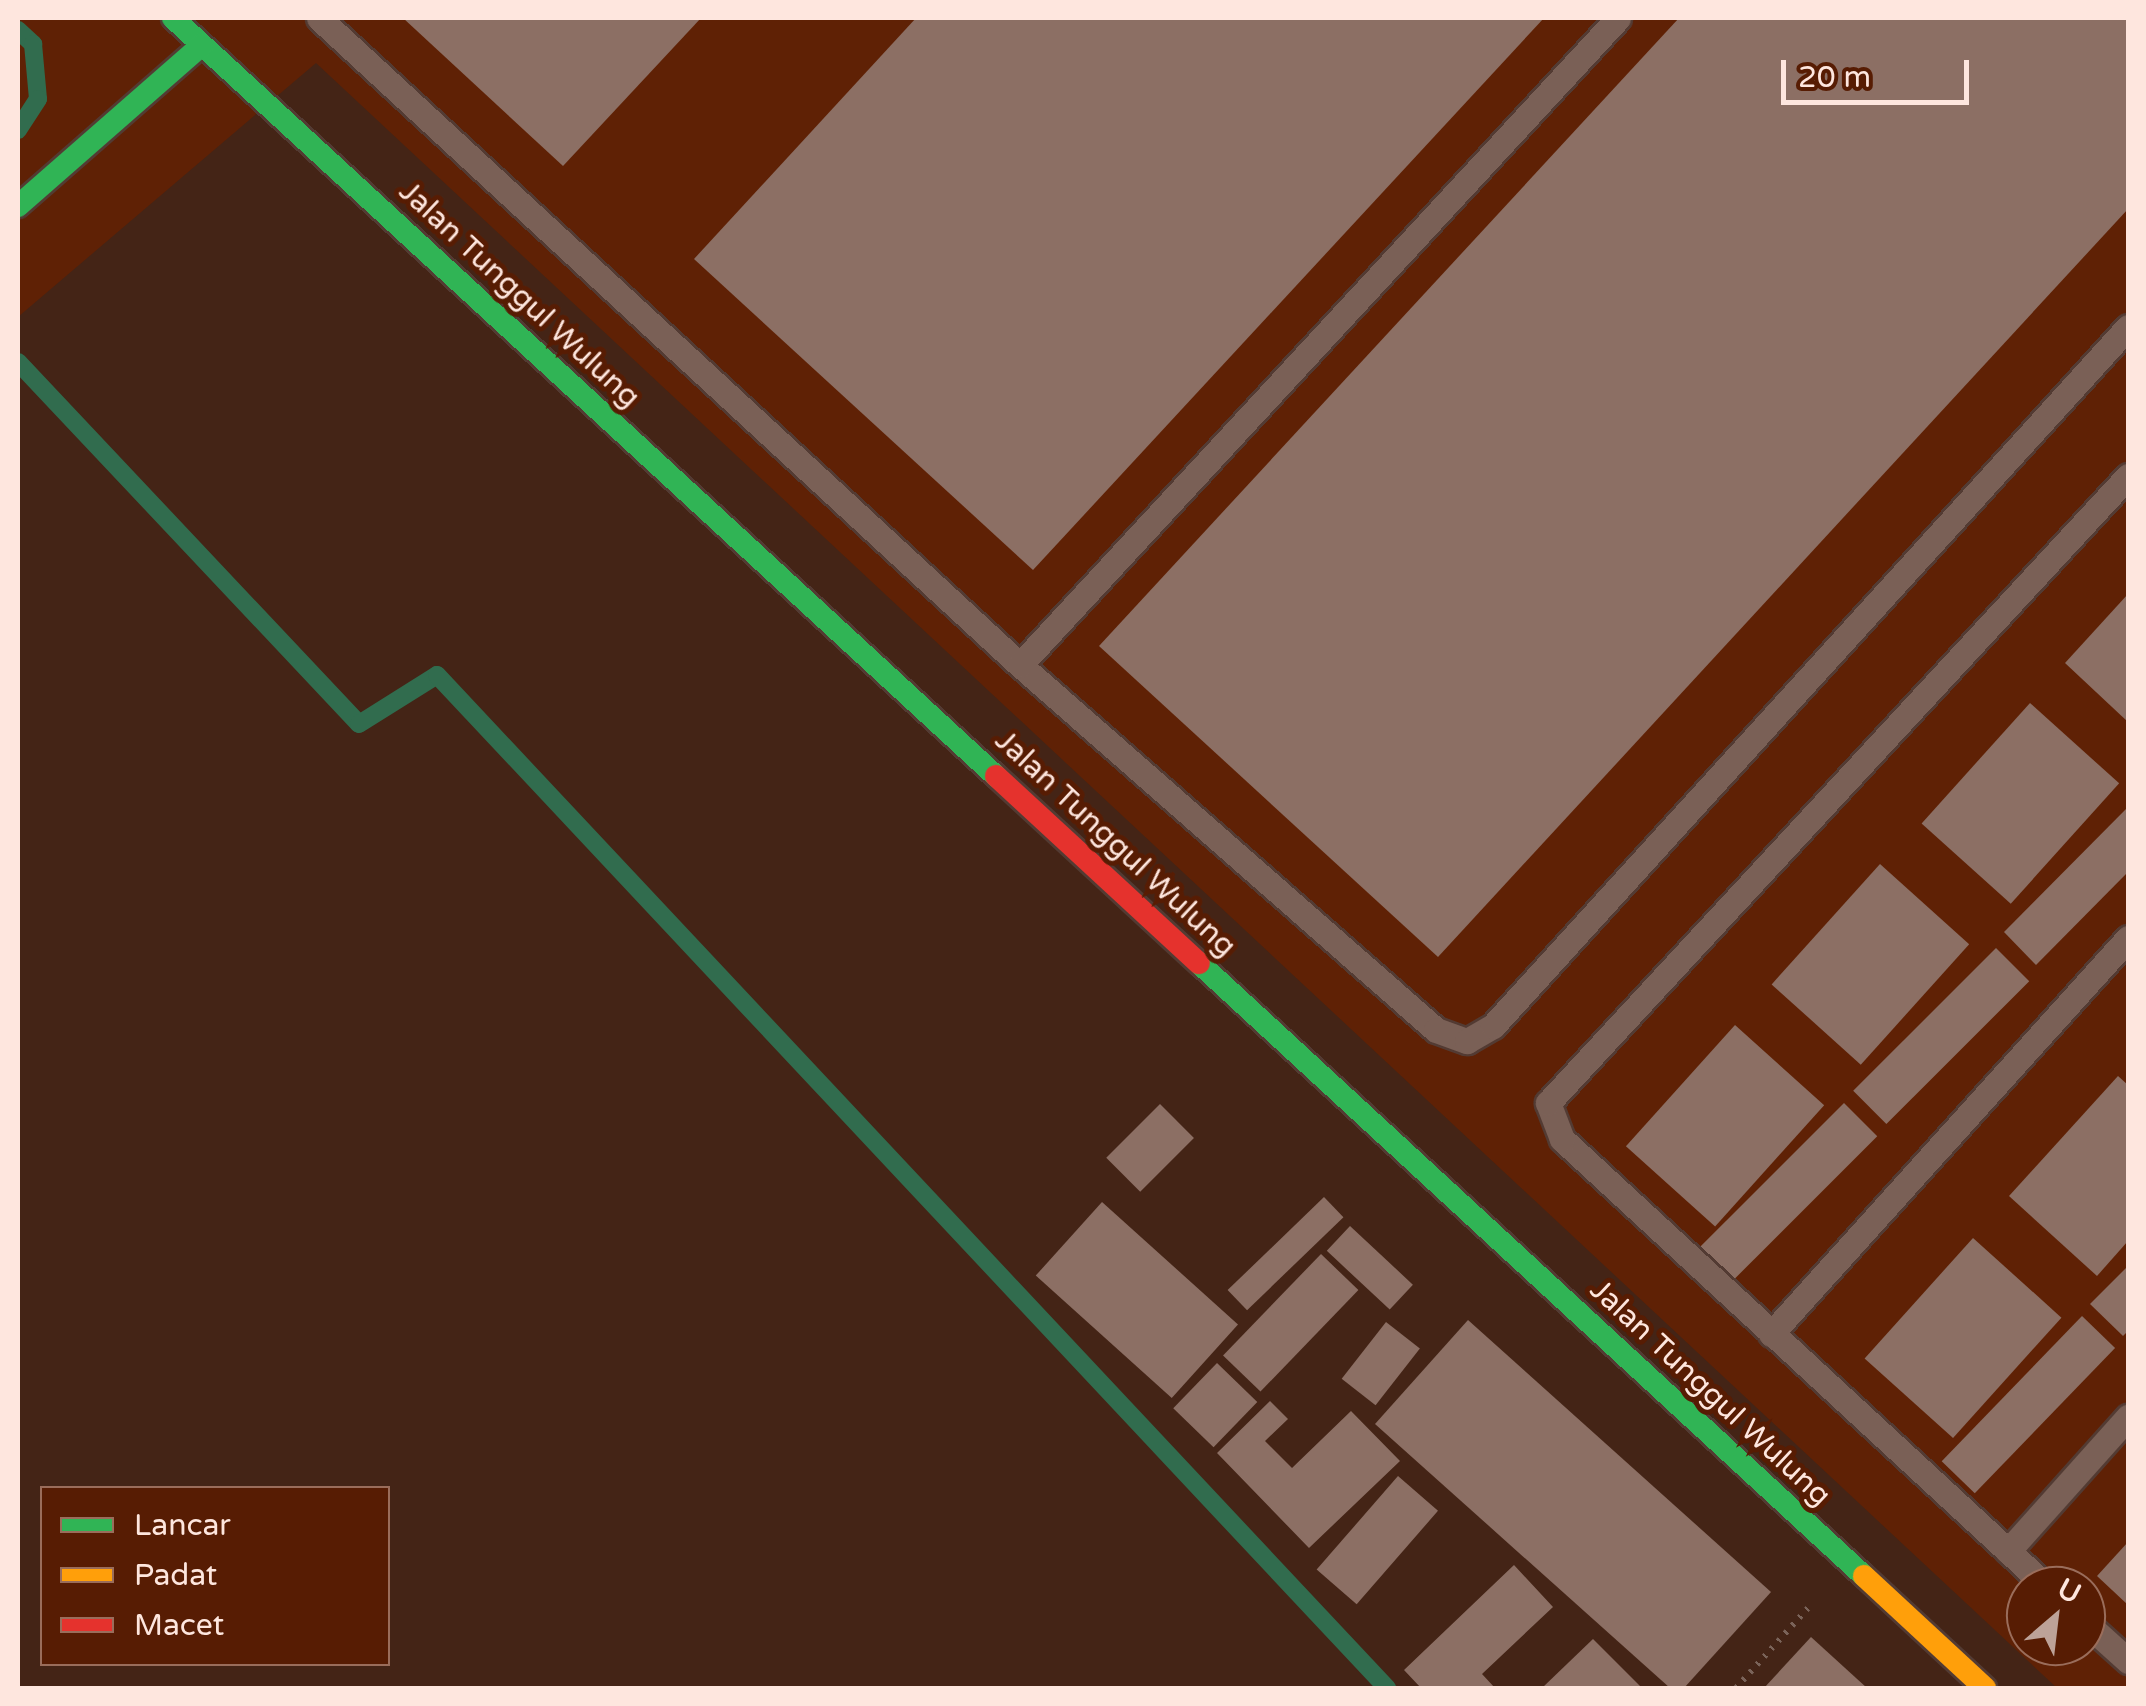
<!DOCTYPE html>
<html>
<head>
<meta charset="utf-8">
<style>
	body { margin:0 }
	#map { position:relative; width:2146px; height:1706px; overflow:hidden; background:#442416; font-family:"Varela Round",sans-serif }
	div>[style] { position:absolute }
	.built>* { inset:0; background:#5f2105 }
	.stream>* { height:18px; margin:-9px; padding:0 9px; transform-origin:9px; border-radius:9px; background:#316c4e }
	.building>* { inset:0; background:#8c6f64; transform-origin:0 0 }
	.path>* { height:6px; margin-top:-3px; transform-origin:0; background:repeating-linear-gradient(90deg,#7a6359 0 2.5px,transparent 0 10.5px) }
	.roads { filter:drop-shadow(2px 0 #533b33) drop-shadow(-2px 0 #533b33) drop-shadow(0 2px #533b33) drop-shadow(0 -2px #533b33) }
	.lane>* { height:25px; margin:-12.5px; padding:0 12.5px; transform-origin:12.5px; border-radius:12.5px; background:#7a6056 }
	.fast>* { height:22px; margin:-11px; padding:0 11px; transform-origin:11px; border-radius:11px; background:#30b455 }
	.slow>* { height:22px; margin:-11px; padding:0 11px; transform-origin:11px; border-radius:11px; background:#ff9f0a }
	.jam>* { height:22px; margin:-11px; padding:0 11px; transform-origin:11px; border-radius:11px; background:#e5322d }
	span { translate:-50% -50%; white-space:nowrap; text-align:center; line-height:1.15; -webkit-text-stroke:10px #571c03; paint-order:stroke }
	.street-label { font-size:30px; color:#fee6de }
	.frame { position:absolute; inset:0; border:20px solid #fee6de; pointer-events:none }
	.legend { position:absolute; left:40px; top:1486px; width:350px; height:180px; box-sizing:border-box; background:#571c03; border:2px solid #9a6d5b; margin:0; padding:12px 18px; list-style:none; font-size:30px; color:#fee6de }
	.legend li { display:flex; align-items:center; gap:20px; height:50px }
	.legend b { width:50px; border:2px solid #9a6d5b }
	.north { position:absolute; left:2006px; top:1566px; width:100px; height:100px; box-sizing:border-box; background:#571c03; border:2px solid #9a6d5b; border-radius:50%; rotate:28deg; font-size:28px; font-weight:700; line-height:40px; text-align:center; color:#fee6de }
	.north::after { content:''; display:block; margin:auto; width:35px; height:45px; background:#bda298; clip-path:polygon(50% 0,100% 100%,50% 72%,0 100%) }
	.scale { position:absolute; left:1781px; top:60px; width:188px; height:45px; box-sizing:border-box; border:5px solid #fee6de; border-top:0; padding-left:12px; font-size:30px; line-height:35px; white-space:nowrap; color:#fee6de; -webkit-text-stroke:8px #571c03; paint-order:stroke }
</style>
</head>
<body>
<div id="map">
	<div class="built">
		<i style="clip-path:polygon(evenodd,18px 18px,2128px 18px,2128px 1688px,2057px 1688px,316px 63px,18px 317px,18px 18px,2026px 1586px,2086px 1586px,2086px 1646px,2026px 1646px,2026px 1586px)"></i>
	</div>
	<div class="stream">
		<i style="left:18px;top:30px;width:21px;rotate:43deg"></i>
		<i style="left:33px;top:44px;width:55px;rotate:84.8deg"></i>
		<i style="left:38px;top:99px;width:37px;rotate:123deg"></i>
		<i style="left:18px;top:362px;width:497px;rotate:46.7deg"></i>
		<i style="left:359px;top:724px;width:92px;rotate:-32.1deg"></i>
		<i style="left:437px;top:675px;width:1389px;rotate:46.84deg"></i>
	</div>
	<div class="building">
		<i style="clip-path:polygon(403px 18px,701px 18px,563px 166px)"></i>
		<i style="clip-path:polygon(916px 18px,1544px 18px,1033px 570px,694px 259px)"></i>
		<i style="clip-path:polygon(1679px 18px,2128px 18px,2128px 209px,1438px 957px,1099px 646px)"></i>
		<i style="clip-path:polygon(2128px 594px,2128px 722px,2065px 663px)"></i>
		<i style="left:2030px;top:703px;width:120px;height:162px;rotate:42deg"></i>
		<i style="clip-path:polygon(2128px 807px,2128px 872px,2036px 965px,2004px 932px)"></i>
		<i style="left:1880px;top:864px;width:120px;height:162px;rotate:42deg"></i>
		<i style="left:1996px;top:948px;width:47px;height:202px;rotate:45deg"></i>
		<i style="left:1735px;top:1025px;width:120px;height:163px;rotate:42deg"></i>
		<i style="clip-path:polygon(2118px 1076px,2128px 1085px,2128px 1241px,2097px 1276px,2009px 1196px)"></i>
		<i style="left:1844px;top:1103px;width:47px;height:203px;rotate:45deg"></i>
		<i style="left:1160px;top:1104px;width:48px;height:76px;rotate:45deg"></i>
		<i style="left:1324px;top:1197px;width:28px;height:134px;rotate:46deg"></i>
		<i style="left:1102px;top:1202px;width:183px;height:99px;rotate:42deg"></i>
		<i style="left:1350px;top:1226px;width:86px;height:34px;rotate:43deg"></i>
		<i style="left:1973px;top:1238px;width:119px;height:162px;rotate:42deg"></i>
		<i style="left:1321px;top:1254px;width:52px;height:141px;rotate:44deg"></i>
		<i style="clip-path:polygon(2128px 1266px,2128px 1331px,2123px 1336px,2090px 1304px)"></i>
		<i style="left:2082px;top:1316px;width:46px;height:202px;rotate:44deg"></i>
		<i style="clip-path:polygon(1468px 1320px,1771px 1592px,1684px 1688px,1670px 1688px,1375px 1424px)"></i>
		<i style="left:1386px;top:1322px;width:43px;height:72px;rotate:38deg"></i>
		<i style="left:1217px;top:1363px;width:56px;height:63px;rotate:44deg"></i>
		<i style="clip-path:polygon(1270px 1401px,1288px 1419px,1265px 1441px,1292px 1468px,1351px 1411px,1400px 1461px,1309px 1548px,1217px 1453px)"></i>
		<i style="left:1398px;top:1476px;width:53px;height:124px;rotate:41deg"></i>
		<i style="clip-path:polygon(2128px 1542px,2128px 1605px,2097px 1576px)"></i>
		<i style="clip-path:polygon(1514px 1565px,1553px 1607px,1482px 1674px,1495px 1688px,1421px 1688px,1404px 1670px)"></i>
		<i style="clip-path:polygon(1811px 1637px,1867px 1688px,1764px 1688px)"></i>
		<i style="clip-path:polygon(1593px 1639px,1642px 1688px,1542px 1688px)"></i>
	</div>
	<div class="path">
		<i style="left:1736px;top:1688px;width:108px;rotate:-48deg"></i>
	</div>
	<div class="roads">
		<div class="lane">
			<i style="left:319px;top:18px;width:954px;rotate:42.71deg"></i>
			<i style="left:1020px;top:665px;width:553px;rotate:41.26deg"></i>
			<i style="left:1436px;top:1030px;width:33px;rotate:20deg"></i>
			<i style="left:1467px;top:1041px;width:30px;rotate:-30deg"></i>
			<i style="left:1493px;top:1026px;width:944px;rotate:-47.75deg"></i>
			<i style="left:1020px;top:665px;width:881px;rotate:-47.25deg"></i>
			<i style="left:1771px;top:1334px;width:533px;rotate:-47.96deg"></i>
			<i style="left:2008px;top:1551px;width:180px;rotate:-48.2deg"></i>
			<i style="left:2046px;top:1586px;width:659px;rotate:-137.28deg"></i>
			<i style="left:1562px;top:1139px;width:39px;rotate:-111deg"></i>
			<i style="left:1548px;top:1103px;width:854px;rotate:-47.23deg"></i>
			<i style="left:2086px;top:1623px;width:57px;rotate:42.1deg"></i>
		</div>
		<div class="fast">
			<i style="left:173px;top:18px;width:1119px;rotate:42.65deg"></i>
			<i style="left:18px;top:206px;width:244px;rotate:-41.2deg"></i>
			<i style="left:1199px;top:963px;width:904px;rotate:42.67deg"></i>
		</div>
		<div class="slow">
			<i style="left:1864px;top:1576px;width:165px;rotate:42.8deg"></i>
		</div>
		<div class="jam">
			<i style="left:996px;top:776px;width:276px;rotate:42.7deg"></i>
		</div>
	</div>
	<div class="street-label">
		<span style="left:519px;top:295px;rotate:43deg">Jalan Tunggul Wulung</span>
		<span style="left:1115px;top:844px;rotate:43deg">Jalan Tunggul Wulung</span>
		<span style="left:1710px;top:1393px;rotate:43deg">Jalan Tunggul Wulung</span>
	</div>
	<div class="frame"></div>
	<ul class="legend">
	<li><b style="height:12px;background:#30b455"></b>Lancar</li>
	<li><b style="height:12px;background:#ff9f0a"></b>Padat</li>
	<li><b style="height:12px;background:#e5322d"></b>Macet</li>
	</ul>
	<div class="north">U</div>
	<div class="scale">20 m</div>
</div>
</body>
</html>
